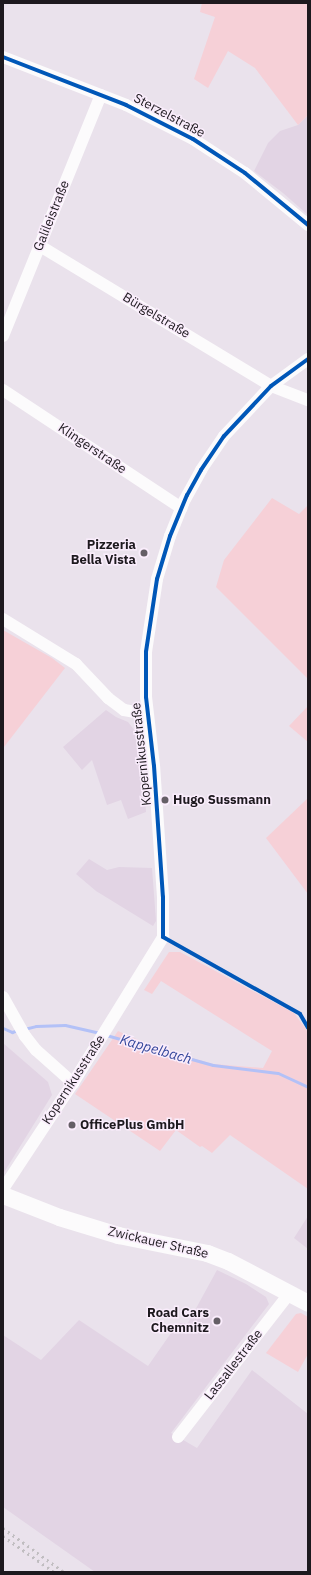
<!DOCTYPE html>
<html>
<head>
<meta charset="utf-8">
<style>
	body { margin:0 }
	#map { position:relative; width:311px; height:1575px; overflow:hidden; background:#eae2ec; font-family:"IBM Plex Sans",sans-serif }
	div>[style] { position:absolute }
	.built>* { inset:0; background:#e2d4e4 }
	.green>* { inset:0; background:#f6d0d7 }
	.stream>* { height:3px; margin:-1.5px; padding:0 1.5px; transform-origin:1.5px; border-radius:1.5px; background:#b3c1f7 }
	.street>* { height:12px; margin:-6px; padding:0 6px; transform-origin:6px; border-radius:6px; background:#fcfbfc }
	.secondary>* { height:17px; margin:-8.5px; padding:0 8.5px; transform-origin:8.5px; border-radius:8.5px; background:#fcfbfc }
	.rail>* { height:3px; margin-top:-1.5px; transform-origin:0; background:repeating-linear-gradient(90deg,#c0bdc0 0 2px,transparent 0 6px) }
	.cycleway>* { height:4px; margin:-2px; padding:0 2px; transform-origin:2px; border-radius:2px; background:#0057b8 }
	.dots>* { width:11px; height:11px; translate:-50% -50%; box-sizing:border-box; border:2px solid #faedfc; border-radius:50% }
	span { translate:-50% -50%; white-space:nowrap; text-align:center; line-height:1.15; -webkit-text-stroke:3px #faedfc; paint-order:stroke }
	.street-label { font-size:13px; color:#1d191e }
	.poi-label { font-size:13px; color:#1d191e; font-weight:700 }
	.right { translate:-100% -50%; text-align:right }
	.left { translate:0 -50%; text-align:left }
	.water-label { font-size:14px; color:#34479b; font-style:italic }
	.frame { position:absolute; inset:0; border:4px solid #1d191e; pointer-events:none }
</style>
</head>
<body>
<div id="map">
	<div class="built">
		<i style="clip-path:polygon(308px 115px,308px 215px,283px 193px,254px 171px,268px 143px,280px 131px,298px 125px)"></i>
		<i style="clip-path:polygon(106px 710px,116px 717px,128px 722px,135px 731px,137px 751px,142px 752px,146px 812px,128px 819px,121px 800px,107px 805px,92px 760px,82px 770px,63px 747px)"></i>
		<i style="clip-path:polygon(89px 859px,107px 870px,119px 867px,152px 868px,156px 921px,153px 926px,96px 891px,76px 874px)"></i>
		<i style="clip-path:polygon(3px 1043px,48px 1082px,52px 1095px,3px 1174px)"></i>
		<i style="clip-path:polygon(308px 1216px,308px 1249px,294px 1238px)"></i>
		<i style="clip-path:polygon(217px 1270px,246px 1284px,266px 1297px,269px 1304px,171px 1433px,197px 1448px,252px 1370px,308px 1414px,308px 1572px,95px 1572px,3px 1507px,3px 1335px,41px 1360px,79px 1320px,148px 1366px,178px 1323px,188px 1323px)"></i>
	</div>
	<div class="green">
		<i style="clip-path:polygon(202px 3px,308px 3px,308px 115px,298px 125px,255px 68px,228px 51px,208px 88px,194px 79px,215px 17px,200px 12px)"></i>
		<i style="clip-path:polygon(272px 498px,299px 514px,308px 505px,308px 679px,216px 587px,224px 560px)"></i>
		<i style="clip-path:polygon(3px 630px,52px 658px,65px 668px,4px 747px,3px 746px)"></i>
		<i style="clip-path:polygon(308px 706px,308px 742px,289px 726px)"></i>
		<i style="clip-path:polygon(308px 798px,308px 894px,266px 838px)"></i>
		<i style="clip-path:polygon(169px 952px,180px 952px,294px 1013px,308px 1032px,308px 1189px,230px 1135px,212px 1153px,202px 1146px,200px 1147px,176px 1130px,160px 1151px,75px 1094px,118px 1031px,154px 1047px,213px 1064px,263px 1068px,272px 1051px,161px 981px,152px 994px,144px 990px)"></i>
		<i style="clip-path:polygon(301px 1313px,308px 1317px,308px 1354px,298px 1372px,266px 1353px,296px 1314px)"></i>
	</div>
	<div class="stream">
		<i style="left:3px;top:1028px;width:10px;rotate:24deg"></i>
		<i style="left:12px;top:1032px;width:6px;rotate:-18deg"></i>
		<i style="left:24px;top:1029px;width:12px;rotate:-14deg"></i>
		<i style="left:36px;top:1026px;width:29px;rotate:-2deg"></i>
		<i style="left:65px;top:1025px;width:37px;rotate:13deg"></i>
		<i style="left:106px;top:1035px;width:111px;rotate:15.7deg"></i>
		<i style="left:213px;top:1065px;width:65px;rotate:7deg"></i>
		<i style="left:278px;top:1073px;width:33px;rotate:25deg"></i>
	</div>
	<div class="street">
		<i style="left:3px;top:57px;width:132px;rotate:21.3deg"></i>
		<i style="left:126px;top:105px;width:75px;rotate:26.9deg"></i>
		<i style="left:193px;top:139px;width:62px;rotate:33.2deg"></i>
		<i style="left:245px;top:173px;width:82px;rotate:39.5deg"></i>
		<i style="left:40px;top:246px;width:270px;rotate:31.2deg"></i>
		<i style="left:271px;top:386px;width:40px;rotate:21deg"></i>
		<i style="left:3px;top:336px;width:260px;rotate:-67.9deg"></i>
		<i style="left:3px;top:390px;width:214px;rotate:33.5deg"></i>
		<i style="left:3px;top:619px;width:86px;rotate:31.7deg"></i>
		<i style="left:76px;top:664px;width:47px;rotate:46.7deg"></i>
		<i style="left:108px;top:698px;width:20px;rotate:37deg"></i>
		<i style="left:124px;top:710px;width:23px;rotate:10deg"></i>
		<i style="left:3px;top:997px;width:45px;rotate:60.6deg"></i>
		<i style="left:25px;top:1036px;width:18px;rotate:52deg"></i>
		<i style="left:36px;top:1050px;width:50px;rotate:41.7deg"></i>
		<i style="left:3px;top:1189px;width:127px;rotate:-56.6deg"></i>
		<i style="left:73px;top:1083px;width:172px;rotate:-58.3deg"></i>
		<i style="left:163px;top:937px;width:40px;rotate:-90deg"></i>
		<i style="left:163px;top:897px;width:131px;rotate:-93.9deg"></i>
		<i style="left:154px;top:766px;width:69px;rotate:-96.6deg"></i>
		<i style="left:146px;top:697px;width:45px;rotate:-90deg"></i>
		<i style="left:146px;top:652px;width:74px;rotate:-81.4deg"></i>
		<i style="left:157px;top:579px;width:45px;rotate:-73.2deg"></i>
		<i style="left:170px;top:536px;width:35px;rotate:-68deg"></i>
		<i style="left:183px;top:503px;width:38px;rotate:-61deg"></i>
		<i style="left:201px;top:470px;width:41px;rotate:-55.9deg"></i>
		<i style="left:224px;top:436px;width:69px;rotate:-46.8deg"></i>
		<i style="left:271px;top:386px;width:46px;rotate:-36.1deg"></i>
		<i style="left:178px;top:1437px;width:181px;rotate:-52.2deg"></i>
	</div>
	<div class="secondary">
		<i style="left:3px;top:1195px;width:60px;rotate:21.4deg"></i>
		<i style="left:59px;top:1217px;width:62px;rotate:17deg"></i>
		<i style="left:118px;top:1235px;width:91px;rotate:11.4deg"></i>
		<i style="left:207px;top:1253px;width:22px;rotate:21deg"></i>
		<i style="left:228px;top:1261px;width:90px;rotate:27.7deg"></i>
	</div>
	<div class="rail">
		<i style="left:3px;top:1528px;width:75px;rotate:35.8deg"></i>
		<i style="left:3px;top:1536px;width:62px;rotate:35.2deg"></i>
	</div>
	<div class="cycleway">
		<i style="left:3px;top:57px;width:132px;rotate:21.3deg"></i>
		<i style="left:126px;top:105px;width:75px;rotate:26.9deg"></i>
		<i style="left:193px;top:139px;width:62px;rotate:33.2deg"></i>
		<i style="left:245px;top:173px;width:82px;rotate:39.5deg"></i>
		<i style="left:308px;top:359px;width:46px;rotate:143.9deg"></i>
		<i style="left:271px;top:386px;width:69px;rotate:133.2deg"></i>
		<i style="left:224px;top:436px;width:41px;rotate:124.1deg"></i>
		<i style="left:201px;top:470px;width:29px;rotate:119deg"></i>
		<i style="left:187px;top:495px;width:44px;rotate:112.5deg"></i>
		<i style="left:170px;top:536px;width:45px;rotate:106.8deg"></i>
		<i style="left:157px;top:579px;width:74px;rotate:98.6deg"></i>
		<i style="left:146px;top:652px;width:45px;rotate:90deg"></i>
		<i style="left:146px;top:697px;width:69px;rotate:83.4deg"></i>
		<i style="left:154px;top:766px;width:131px;rotate:86.1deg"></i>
		<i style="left:163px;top:897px;width:40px;rotate:90deg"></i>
		<i style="left:163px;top:937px;width:157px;rotate:29.3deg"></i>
		<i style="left:300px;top:1014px;width:16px;rotate:60deg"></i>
	</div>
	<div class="dots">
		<i style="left:144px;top:553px;background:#655f66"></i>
		<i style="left:165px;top:800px;background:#655f66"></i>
		<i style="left:72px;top:1125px;background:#655f66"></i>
		<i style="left:217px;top:1321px;background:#655f66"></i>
	</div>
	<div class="street-label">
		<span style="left:169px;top:116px;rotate:28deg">Sterzelstraße</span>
		<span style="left:52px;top:216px;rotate:-68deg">Galileistraße</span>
		<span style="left:156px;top:316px;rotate:31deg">Bürgelstraße</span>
		<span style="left:92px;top:449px;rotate:34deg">Klingerstraße</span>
		<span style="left:142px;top:754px;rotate:-96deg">Kopernikusstraße</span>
		<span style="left:74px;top:1080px;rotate:-57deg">Kopernikusstraße</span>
		<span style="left:158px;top:1243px;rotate:13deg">Zwickauer Straße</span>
		<span style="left:234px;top:1365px;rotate:-52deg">Lassallestraße</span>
	</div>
	<div class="poi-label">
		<span class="right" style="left:136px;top:553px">Pizzeria<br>Bella Vista</span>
		<span class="left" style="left:173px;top:800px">Hugo Sussmann</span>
		<span class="left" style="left:80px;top:1125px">OfficePlus GmbH</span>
		<span class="right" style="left:209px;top:1321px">Road Cars<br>Chemnitz</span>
	</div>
	<div class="water-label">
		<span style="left:156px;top:1049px;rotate:16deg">Kappelbach</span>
	</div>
	<div class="frame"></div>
</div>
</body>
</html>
